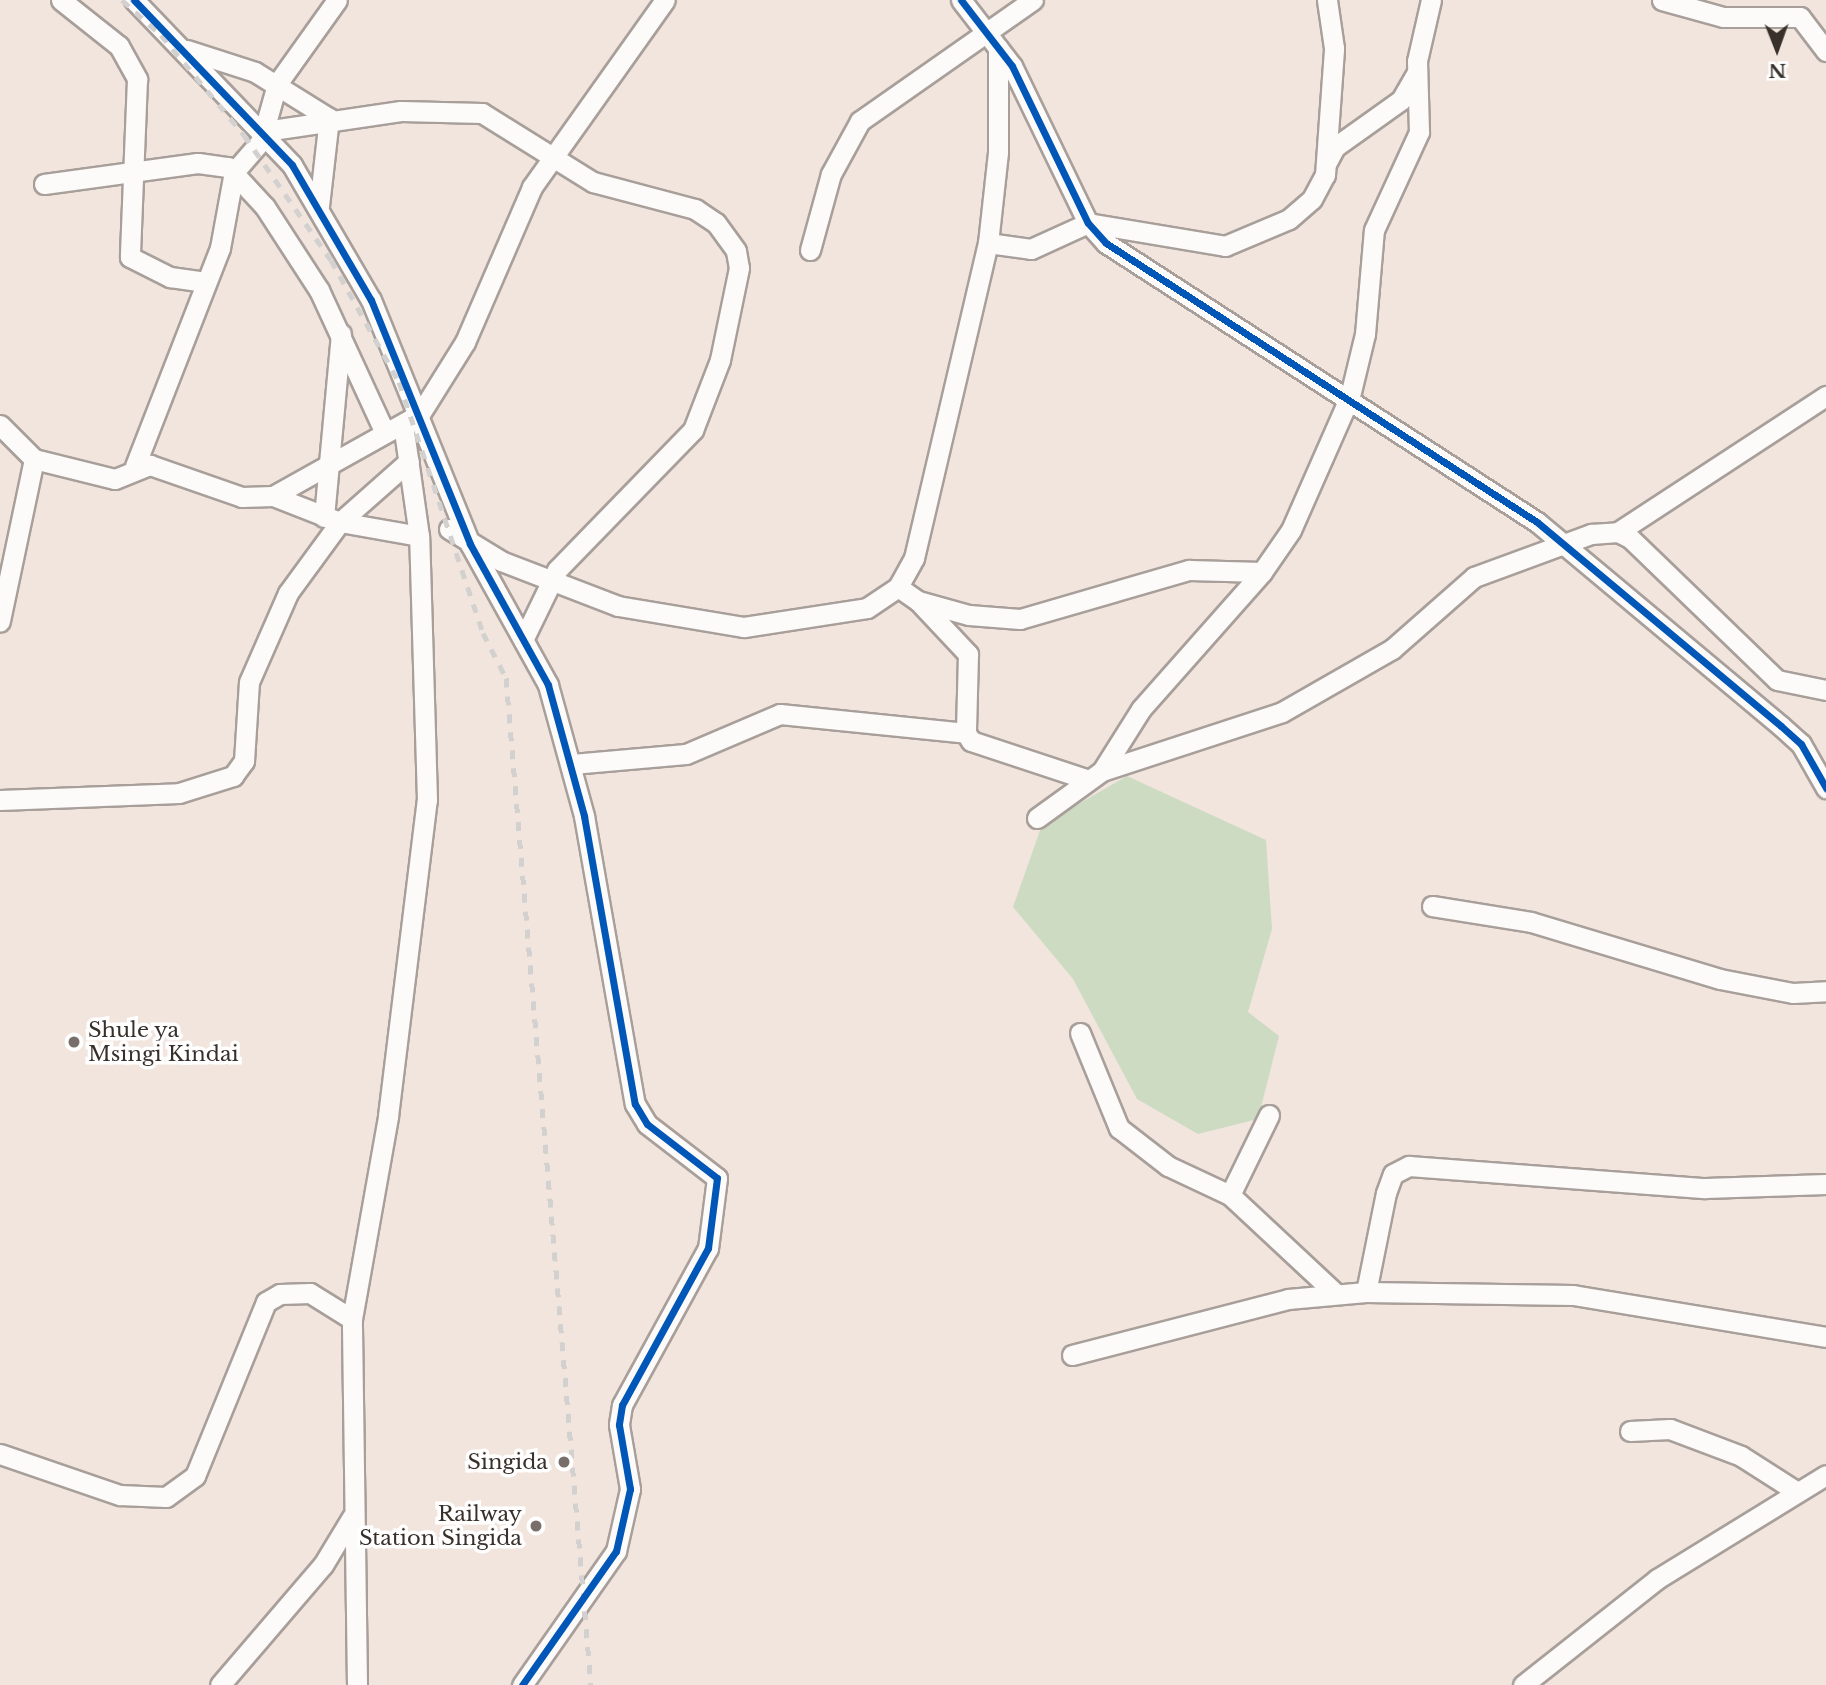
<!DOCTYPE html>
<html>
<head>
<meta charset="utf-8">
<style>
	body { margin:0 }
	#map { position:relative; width:1826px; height:1685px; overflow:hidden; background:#f1e5de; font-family:"Libre Baskerville",serif }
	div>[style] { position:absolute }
	.green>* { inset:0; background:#cddbc3 }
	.roads { filter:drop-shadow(2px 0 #a89f9a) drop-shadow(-2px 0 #a89f9a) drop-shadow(0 2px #a89f9a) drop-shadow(0 -2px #a89f9a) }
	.street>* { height:19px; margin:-9.5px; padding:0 9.5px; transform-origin:9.5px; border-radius:9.5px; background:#fdfbfa }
	.rail>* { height:5px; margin-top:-2.5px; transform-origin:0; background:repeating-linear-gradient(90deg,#d3d1cf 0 9px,transparent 0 18px) }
	.cycleway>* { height:7px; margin:-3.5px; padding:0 3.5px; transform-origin:3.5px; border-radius:3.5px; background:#0057b8 }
	.dots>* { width:19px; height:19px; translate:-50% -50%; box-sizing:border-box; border:4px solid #fff; border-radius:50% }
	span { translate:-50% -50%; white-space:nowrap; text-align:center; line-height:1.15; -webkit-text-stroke:7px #fff; paint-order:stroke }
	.poi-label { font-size:21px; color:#38302b }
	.left { translate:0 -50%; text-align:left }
	.right { translate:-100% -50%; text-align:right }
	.north { position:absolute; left:1742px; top:14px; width:70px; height:70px; -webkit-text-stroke:5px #fff; paint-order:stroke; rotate:179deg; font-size:19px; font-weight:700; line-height:28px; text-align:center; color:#38302b }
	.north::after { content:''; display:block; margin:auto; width:24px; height:32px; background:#38302b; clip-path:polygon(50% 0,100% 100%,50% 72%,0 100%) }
</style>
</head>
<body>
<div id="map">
	<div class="green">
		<i style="clip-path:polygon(1127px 776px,1266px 840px,1272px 929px,1248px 1012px,1279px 1036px,1258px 1119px,1198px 1134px,1137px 1099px,1073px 979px,1013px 907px,1042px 825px)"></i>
	</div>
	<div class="roads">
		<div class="street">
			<i style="left:61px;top:0;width:74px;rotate:38.4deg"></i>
			<i style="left:119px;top:46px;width:38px;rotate:61deg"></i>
			<i style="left:137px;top:79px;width:178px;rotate:92.3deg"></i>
			<i style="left:130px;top:257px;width:45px;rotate:26.6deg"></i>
			<i style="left:170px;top:277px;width:36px;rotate:8deg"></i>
			<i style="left:134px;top:0;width:228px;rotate:46.2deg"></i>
			<i style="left:292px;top:165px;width:156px;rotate:59.7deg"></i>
			<i style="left:371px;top:300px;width:263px;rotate:67.9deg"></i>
			<i style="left:470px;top:544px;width:161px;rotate:61deg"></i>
			<i style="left:548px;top:685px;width:136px;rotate:74.6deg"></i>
			<i style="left:584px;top:816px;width:292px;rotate:80deg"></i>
			<i style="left:635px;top:1104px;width:23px;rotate:59deg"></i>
			<i style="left:647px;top:1124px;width:88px;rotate:37.6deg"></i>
			<i style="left:717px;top:1178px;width:71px;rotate:97.3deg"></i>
			<i style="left:708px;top:1248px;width:179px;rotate:118.7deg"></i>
			<i style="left:622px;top:1405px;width:20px;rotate:99deg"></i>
			<i style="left:619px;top:1425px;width:65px;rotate:80.2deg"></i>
			<i style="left:630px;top:1489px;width:64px;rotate:102.7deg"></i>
			<i style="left:616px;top:1551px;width:164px;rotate:125deg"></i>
			<i style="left:961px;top:0;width:83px;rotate:52.3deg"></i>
			<i style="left:1012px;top:66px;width:174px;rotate:64.2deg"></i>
			<i style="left:1088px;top:223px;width:27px;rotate:48deg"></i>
			<i style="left:1106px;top:243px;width:513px;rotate:32.92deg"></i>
			<i style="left:1537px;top:522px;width:318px;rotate:39.9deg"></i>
			<i style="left:1781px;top:726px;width:27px;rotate:42deg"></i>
			<i style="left:1801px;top:744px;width:51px;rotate:60.4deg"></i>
			<i style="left:1662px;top:0;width:63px;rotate:15.6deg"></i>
			<i style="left:1723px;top:17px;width:77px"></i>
			<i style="left:1800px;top:17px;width:43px;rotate:52.6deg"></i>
			<i style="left:187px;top:50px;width:71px;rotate:17.9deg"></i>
			<i style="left:255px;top:72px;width:87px;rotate:31.9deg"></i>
			<i style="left:329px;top:118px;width:89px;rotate:96.5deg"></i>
			<i style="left:265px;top:131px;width:137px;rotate:-8.4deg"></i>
			<i style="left:401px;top:111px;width:81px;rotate:1.4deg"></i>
			<i style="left:482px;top:113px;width:131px;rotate:31.9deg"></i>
			<i style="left:593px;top:182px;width:106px;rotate:14.8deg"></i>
			<i style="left:695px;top:209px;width:25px;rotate:34deg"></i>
			<i style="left:716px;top:223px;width:34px;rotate:54deg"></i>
			<i style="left:736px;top:251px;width:17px;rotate:80deg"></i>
			<i style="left:739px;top:268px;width:94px;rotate:101.7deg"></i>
			<i style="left:720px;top:360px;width:75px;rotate:111.1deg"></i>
			<i style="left:693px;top:430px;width:195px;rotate:134.2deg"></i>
			<i style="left:557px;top:570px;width:76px;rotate:115.9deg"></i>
			<i style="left:1327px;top:162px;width:17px;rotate:-62deg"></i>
			<i style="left:1335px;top:147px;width:81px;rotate:-35.5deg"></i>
			<i style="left:1401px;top:100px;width:30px;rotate:-60deg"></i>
			<i style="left:44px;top:184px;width:155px;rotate:-7.8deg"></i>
			<i style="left:198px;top:163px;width:30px;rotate:8deg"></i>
			<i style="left:228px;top:167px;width:54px;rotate:47.2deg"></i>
			<i style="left:265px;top:207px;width:99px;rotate:57deg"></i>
			<i style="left:319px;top:290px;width:157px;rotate:65.2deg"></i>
			<i style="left:988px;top:243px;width:43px;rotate:7.9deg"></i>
			<i style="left:1031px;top:249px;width:63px;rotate:-24.5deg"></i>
			<i style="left:1088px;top:223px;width:139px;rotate:9.5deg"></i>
			<i style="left:1225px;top:246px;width:69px;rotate:-22.9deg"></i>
			<i style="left:1289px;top:219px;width:30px;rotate:-41deg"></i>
			<i style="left:1312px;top:199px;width:27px;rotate:-62deg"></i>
			<i style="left:1325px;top:175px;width:127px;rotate:-85.9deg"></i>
			<i style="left:1334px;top:48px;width:49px;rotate:-98.3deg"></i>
			<i style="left:810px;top:250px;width:79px;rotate:-74.6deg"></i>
			<i style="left:831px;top:174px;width:60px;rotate:-61.3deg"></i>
			<i style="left:860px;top:121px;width:211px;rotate:-35deg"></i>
			<i style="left:0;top:425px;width:48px;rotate:45deg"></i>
			<i style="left:34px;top:459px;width:166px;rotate:101.9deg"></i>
			<i style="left:34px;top:459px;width:83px;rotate:13.9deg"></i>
			<i style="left:115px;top:479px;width:38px;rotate:-22deg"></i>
			<i style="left:150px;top:465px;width:97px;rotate:19.2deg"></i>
			<i style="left:242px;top:497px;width:31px;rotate:-2deg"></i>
			<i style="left:273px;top:496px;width:168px;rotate:-29.2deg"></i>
			<i style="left:420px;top:414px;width:85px;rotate:-58deg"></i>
			<i style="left:465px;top:342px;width:169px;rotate:-66.6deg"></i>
			<i style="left:532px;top:187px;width:229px;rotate:-54.6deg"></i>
			<i style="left:135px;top:466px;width:234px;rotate:-68.7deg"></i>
			<i style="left:220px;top:248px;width:77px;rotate:-79.6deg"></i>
			<i style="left:234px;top:172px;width:41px;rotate:-48.9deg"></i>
			<i style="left:261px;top:141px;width:59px;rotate:-74.3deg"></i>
			<i style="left:277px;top:84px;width:103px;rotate:-54.5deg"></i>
			<i style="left:273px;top:496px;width:72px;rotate:21.2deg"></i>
			<i style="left:340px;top:522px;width:80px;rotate:10deg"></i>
			<i style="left:324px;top:517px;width:184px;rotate:-84.7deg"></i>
			<i style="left:449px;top:529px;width:61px;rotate:31.6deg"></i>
			<i style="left:501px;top:561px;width:125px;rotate:21deg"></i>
			<i style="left:618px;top:606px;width:128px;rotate:9.5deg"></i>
			<i style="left:744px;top:627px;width:124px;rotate:-8.8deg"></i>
			<i style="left:867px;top:608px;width:37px;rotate:-34deg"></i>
			<i style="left:898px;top:587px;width:24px;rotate:35deg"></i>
			<i style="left:918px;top:601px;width:53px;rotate:15.4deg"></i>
			<i style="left:969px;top:615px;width:51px;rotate:4.5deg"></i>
			<i style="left:1020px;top:619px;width:176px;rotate:-16.2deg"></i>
			<i style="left:1189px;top:570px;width:73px;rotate:1.6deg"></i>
			<i style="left:1618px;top:532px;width:249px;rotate:-33.2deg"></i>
			<i style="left:898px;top:587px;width:33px;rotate:-61deg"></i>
			<i style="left:914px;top:558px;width:324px;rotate:-76.8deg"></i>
			<i style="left:988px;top:243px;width:92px;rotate:-83.7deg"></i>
			<i style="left:998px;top:152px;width:104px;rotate:-90deg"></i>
			<i style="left:921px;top:604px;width:69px;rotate:46.8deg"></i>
			<i style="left:968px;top:654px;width:79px;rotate:91.5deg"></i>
			<i style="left:966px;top:733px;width:9px;rotate:58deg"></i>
			<i style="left:971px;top:741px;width:121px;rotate:18.3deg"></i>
			<i style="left:572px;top:764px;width:114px;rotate:-5deg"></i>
			<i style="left:686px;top:754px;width:102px;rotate:-23.1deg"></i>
			<i style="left:780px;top:714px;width:187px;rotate:5.8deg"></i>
			<i style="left:1102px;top:771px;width:73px;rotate:-57.8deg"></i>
			<i style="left:1141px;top:709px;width:183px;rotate:-48.5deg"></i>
			<i style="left:1262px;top:572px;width:51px;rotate:-55.4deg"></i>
			<i style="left:1291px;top:530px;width:146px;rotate:-66.2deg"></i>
			<i style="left:1350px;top:396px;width:64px;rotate:-76.4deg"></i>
			<i style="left:1365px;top:334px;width:104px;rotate:-85.1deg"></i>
			<i style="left:1374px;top:230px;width:108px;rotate:-65.3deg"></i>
			<i style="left:1419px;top:132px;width:71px;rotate:-91.6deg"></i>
			<i style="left:1417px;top:61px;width:63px;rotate:-77.1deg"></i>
			<i style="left:0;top:800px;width:179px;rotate:-2.2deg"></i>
			<i style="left:179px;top:793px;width:57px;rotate:-17.5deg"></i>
			<i style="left:233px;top:776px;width:19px;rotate:-54deg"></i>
			<i style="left:244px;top:761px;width:79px;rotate:-86.4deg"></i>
			<i style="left:249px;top:682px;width:97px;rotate:-66.3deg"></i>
			<i style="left:288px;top:593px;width:88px;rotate:-53.8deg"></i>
			<i style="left:340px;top:522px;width:92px;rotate:-41.5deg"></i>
			<i style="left:1037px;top:818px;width:80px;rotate:-35.9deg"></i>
			<i style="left:1102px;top:771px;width:189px;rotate:-18.1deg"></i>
			<i style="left:1282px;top:712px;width:127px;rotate:-29.8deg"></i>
			<i style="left:1392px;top:649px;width:109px;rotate:-41.3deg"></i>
			<i style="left:1474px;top:577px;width:125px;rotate:-20.2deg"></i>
			<i style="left:1591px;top:534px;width:27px;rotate:-4deg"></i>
			<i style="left:1618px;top:532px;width:13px;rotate:27deg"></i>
			<i style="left:1630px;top:538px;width:204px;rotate:44deg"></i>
			<i style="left:1777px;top:680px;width:50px;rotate:11.5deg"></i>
			<i style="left:1432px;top:906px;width:100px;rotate:9.2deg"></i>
			<i style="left:1531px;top:922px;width:197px;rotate:16.8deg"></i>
			<i style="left:1720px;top:979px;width:74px;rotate:10.9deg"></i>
			<i style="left:1793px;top:993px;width:33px;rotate:-3deg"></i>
			<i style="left:1080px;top:1033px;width:103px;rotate:67.7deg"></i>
			<i style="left:1119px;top:1128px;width:62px;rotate:37.8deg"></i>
			<i style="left:1168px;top:1166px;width:68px;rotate:25.1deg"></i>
			<i style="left:1230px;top:1195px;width:144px;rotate:43deg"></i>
			<i style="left:1230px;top:1195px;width:89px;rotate:-64deg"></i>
			<i style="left:1366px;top:1292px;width:101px;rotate:-78.6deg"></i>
			<i style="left:1386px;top:1193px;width:20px;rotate:-70deg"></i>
			<i style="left:1393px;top:1174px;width:18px;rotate:-27deg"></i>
			<i style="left:1409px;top:1166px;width:297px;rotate:4.3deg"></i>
			<i style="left:1705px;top:1188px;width:121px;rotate:-1.9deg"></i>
			<i style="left:1072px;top:1355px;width:223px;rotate:-14.5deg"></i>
			<i style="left:1288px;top:1299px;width:78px;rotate:-5.1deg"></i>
			<i style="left:1366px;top:1292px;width:207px;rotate:0.8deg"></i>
			<i style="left:1573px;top:1295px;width:256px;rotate:9.4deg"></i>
			<i style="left:1630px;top:1431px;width:40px;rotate:-2.9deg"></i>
			<i style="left:1670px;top:1429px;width:76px;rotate:20.8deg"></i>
			<i style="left:1741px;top:1456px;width:65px;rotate:32.5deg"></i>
			<i style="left:0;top:1454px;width:127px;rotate:18.9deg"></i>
			<i style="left:120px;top:1495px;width:46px;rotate:2.5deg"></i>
			<i style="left:166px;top:1497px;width:36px;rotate:-36deg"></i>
			<i style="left:195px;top:1476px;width:188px;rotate:-67.8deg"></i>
			<i style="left:266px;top:1302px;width:16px;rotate:-30deg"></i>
			<i style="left:280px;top:1294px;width:30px;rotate:-2deg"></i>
			<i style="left:310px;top:1293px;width:49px;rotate:31.8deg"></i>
			<i style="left:220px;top:1685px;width:158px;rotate:-49.4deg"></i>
			<i style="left:323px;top:1565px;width:56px;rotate:-58.9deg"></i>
			<i style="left:357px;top:1685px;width:366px;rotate:-90.8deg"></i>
			<i style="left:352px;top:1319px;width:206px;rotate:-79.9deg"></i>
			<i style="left:388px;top:1116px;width:318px;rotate:-83deg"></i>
			<i style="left:427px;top:800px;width:264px;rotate:-91.7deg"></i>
			<i style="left:419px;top:536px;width:113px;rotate:-98.1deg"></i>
			<i style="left:1523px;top:1685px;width:171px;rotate:-38.3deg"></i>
			<i style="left:1657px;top:1579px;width:198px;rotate:-31.6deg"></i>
		</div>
	</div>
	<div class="rail">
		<i style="left:122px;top:0;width:52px;rotate:41.9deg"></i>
		<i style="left:161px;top:35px;width:130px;rotate:50.3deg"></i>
		<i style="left:244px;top:135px;width:152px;rotate:55.2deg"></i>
		<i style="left:331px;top:260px;width:140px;rotate:60.9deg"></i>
		<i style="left:399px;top:382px;width:265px;rotate:71.5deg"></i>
		<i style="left:483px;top:633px;width:51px;rotate:62.9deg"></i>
		<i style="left:506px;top:678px;width:1011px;rotate:85.18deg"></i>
	</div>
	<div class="cycleway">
		<i style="left:134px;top:0;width:228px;rotate:46.2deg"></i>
		<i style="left:292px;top:165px;width:156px;rotate:59.7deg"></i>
		<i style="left:371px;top:300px;width:263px;rotate:67.9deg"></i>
		<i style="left:470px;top:544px;width:161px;rotate:61deg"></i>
		<i style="left:548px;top:685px;width:136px;rotate:74.6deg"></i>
		<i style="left:584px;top:816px;width:292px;rotate:80deg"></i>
		<i style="left:635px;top:1104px;width:23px;rotate:59deg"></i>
		<i style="left:647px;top:1124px;width:88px;rotate:37.6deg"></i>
		<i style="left:717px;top:1178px;width:71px;rotate:97.3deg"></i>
		<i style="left:708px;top:1248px;width:179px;rotate:118.7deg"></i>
		<i style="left:622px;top:1405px;width:20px;rotate:99deg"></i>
		<i style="left:619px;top:1425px;width:65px;rotate:80.2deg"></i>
		<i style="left:630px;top:1489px;width:64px;rotate:102.7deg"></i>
		<i style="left:616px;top:1551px;width:164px;rotate:125deg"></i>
		<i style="left:961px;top:0;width:83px;rotate:52.3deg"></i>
		<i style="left:1012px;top:66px;width:174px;rotate:64.2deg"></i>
		<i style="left:1088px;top:223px;width:27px;rotate:48deg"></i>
		<i style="left:1106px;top:243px;width:513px;rotate:32.92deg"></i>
		<i style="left:1537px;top:522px;width:318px;rotate:39.9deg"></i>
		<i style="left:1781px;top:726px;width:27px;rotate:42deg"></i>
		<i style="left:1801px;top:744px;width:51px;rotate:60.4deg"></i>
	</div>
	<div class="dots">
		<i style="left:74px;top:1042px;background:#796f6a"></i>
		<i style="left:564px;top:1462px;background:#796f6a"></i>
		<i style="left:536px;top:1526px;background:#796f6a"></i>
	</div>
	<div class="poi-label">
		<span class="left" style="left:88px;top:1042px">Shule ya<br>Msingi Kindai</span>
		<span class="right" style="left:548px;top:1462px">Singida</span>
		<span class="right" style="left:522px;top:1526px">Railway<br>Station Singida</span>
	</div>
	<div class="north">N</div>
</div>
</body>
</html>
